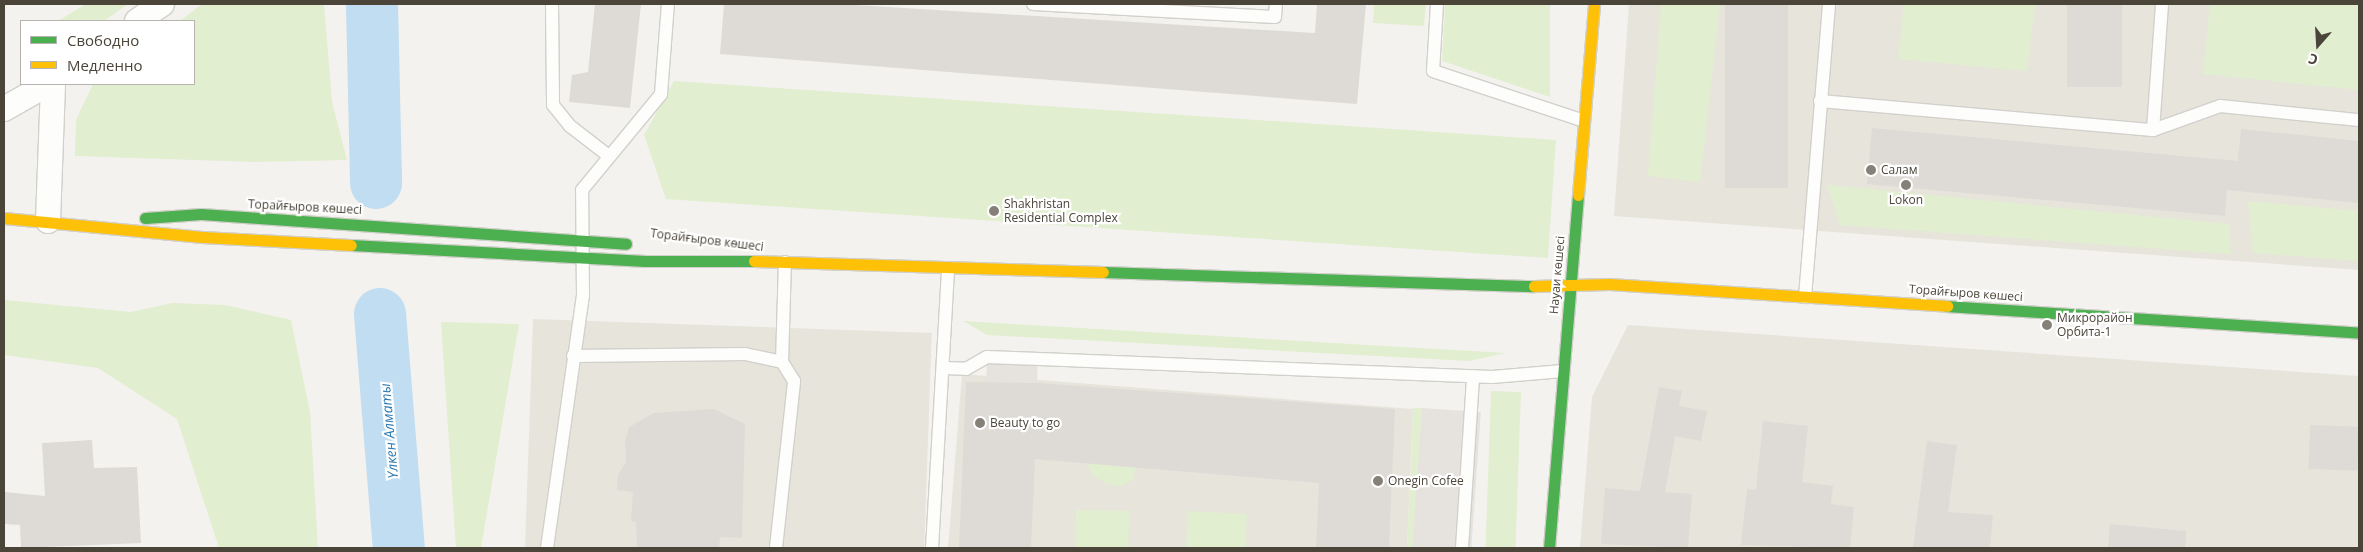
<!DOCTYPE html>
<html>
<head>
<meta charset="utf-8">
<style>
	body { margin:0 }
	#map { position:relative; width:2363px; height:552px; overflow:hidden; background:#f4f2ee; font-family:"Open Sans",sans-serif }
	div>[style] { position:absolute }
	.residential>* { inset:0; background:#e7e4dc; transform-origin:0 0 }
	.green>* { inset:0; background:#e1eecf; transform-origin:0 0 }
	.parking>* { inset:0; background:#e6e3df; transform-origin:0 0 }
	.water>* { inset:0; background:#c0ddf1 }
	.river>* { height:52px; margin:-26px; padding:0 26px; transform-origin:26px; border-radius:26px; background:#c0ddf1 }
	.building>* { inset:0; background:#dedbd6; transform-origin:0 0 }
	.roads { filter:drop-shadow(1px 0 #d2d0cb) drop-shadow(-1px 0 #d2d0cb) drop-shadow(0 1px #d2d0cb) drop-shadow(0 -1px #d2d0cb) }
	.lane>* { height:12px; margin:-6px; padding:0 6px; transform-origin:6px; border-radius:6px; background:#fdfdfc }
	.street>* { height:24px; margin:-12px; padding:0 12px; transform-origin:12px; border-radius:12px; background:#fdfdfc }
	.fast>* { height:11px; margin:-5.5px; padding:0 5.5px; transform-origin:5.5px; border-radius:5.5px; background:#4caf50 }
	.slow>* { height:11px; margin:-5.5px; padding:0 5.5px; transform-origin:5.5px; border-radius:5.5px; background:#ffc107 }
	.dots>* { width:14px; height:14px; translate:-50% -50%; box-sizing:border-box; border:2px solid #fff; border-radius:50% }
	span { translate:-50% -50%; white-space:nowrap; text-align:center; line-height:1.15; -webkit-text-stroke:4.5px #fff; paint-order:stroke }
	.poi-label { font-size:12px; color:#4b4439 }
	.left { translate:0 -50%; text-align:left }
	.street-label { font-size:12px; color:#4b4439 }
	.water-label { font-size:14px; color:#2e7ab2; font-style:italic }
	.frame { position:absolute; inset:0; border:5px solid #4b4439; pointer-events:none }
	.legend { position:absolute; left:20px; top:20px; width:175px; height:65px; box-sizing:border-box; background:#fff; border:1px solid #b7b4b0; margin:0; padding:6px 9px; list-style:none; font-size:15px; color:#4b4439 }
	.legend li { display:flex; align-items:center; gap:10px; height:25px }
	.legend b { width:25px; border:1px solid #b7b4b0 }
	.north { position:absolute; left:2293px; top:20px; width:50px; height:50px; -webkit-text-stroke:4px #fff; paint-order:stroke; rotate:199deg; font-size:14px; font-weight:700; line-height:20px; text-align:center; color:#4b4439 }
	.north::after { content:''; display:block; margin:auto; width:18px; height:22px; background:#4b4439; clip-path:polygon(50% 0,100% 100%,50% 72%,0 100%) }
</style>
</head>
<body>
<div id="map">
	<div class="residential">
		<i style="clip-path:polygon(1629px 4px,2359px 4px,2359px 270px,1614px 216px)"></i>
		<i style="left:533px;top:319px;width:399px;height:232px;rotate:2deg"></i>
		<i style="clip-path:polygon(1628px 325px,2359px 376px,2359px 548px,1580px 548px,1592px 397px)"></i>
		<i style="clip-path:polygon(962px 374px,1413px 409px,1407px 548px,948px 548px)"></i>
	</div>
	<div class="green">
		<i style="clip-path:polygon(86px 4px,128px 4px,104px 21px,58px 21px)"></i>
		<i style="clip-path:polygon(202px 4px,324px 4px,332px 102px,347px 160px,254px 162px,75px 156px,76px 120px,93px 84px,194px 84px,194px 21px,180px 21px)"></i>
		<i style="clip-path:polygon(1374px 4px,1426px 4px,1424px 26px,1373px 23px)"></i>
		<i style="clip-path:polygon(1445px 4px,1550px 4px,1550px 97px,1442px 61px)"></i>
		<i style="clip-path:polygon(1661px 4px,1720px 4px,1700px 182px,1648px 176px)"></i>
		<i style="clip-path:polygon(1904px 4px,2035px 4px,2027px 71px,1898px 59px)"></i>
		<i style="clip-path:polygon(2210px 4px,2359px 4px,2359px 90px,2203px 74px)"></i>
		<i style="clip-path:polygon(674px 81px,1556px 140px,1548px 258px,666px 199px,644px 135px)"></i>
		<i style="clip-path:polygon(1827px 185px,2229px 224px,2231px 254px,1840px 225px)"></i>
		<i style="clip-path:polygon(2248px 201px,2359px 211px,2359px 261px,2253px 253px)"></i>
		<i style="clip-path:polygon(4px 300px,131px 312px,172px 303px,225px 305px,291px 320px,310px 412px,318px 548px,219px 548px,177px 419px,98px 368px,4px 355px)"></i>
		<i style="clip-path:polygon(963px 321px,1505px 353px,1469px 361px,987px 335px)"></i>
		<i style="clip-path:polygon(441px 322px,519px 324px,481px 548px,456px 548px)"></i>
		<i style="left:1491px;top:391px;width:30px;height:157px;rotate:2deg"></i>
		<i style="left:1422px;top:408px;width:69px;height:9px;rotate:92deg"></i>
		<i style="clip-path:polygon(1087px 463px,1136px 468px,1132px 480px,1122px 486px,1107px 484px,1092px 475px)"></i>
		<i style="clip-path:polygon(1410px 484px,1419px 485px,1418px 548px,1407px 548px)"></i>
		<i style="left:1076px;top:510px;width:53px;height:38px;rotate:1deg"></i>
		<i style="left:1188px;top:511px;width:59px;height:37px;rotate:3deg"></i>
	</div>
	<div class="parking">
		<i style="left:987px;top:357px;width:51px;height:26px;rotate:2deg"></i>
		<i style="left:1422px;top:408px;width:59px;height:140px;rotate:4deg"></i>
	</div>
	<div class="water">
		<i style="clip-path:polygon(346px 4px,389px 4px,390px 135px,376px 164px,353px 136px)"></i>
		<i style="clip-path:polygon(382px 342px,395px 372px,413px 548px,379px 548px,364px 373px)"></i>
	</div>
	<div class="river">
		<i style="left:372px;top:4px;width:179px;rotate:88.7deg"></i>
		<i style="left:380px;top:314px;width:235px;rotate:85.4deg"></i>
	</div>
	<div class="building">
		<i style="clip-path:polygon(595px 4px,641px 4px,630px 108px,569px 102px,572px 75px,588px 72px)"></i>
		<i style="clip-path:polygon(724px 4px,839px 4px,1315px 33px,1317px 4px,1366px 4px,1357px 104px,720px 54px)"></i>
		<i style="left:1725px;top:4px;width:63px;height:184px"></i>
		<i style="left:2067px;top:4px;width:55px;height:83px"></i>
		<i style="clip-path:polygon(1872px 128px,2238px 161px,2241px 129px,2359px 141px,2359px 203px,2227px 190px,2225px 216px,1867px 184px)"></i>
		<i style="clip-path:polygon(966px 382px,1037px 383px,1395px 409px,1389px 548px,1316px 548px,1319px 483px,1035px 459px,1031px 548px,959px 548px)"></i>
		<i style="clip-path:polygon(1659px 387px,1682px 391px,1679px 406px,1707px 411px,1701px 441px,1675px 436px,1665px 492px,1692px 494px,1688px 548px,1601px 544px,1605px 488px,1640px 491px)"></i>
		<i style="clip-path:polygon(714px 409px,745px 424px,742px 538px,720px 537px,719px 548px,637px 548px,636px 522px,631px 521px,633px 492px,617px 490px,618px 475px,626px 462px,625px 442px,629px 427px,654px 413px)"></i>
		<i style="clip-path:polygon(1763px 421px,1808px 426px,1802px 482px,1833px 486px,1831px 504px,1854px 507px,1850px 548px,1741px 545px,1747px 489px,1756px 490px)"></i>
		<i style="left:2310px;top:425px;width:49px;height:44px;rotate:2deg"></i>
		<i style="clip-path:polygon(92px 440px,94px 468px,137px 467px,141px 543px,21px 548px,20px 525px,4px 524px,5px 492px,45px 496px,42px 443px)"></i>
		<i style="clip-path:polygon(1927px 441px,1957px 445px,1948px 512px,1993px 515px,1990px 548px,1913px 548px)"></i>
		<i style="clip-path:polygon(2110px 524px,2186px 531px,2185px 548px,2108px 548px)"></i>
	</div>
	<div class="roads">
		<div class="lane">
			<i style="left:552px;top:4px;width:101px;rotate:89.4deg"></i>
			<i style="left:553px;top:105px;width:27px;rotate:51deg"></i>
			<i style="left:570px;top:126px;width:49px;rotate:37.6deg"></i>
			<i style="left:1033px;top:4px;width:242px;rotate:3.1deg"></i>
			<i style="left:1275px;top:17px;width:13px;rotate:-86deg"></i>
			<i style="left:1437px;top:4px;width:67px;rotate:93.4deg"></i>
			<i style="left:1433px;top:71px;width:159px;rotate:18.3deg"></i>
			<i style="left:1820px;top:101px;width:334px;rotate:5deg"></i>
			<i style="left:2153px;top:130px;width:71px;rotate:-19.7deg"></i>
			<i style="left:2220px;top:106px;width:140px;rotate:5.8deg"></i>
			<i style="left:2153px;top:130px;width:126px;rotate:-85.9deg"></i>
			<i style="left:1805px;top:297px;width:294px;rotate:-85.3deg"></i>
			<i style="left:573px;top:356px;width:172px;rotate:-0.7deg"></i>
			<i style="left:745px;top:354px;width:38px;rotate:12deg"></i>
			<i style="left:943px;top:368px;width:23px;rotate:2deg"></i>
			<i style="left:966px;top:369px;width:24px;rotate:-30deg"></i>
			<i style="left:987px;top:357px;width:505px;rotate:2.27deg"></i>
			<i style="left:1492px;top:377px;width:71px;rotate:-4.8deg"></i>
			<i style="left:547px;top:548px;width:256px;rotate:-81.9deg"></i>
			<i style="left:583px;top:295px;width:105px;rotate:-90.5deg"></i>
			<i style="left:582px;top:190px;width:124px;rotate:-50.5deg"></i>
			<i style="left:661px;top:94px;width:90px;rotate:-85.6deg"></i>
			<i style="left:776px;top:548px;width:168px;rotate:-83.8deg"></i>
			<i style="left:794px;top:381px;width:22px;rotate:-122deg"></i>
			<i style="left:782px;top:362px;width:100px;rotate:-88.3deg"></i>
			<i style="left:932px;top:548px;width:279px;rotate:-86.7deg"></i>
			<i style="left:1462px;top:548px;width:172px;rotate:-86.3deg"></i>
		</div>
		<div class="street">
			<i style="left:137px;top:21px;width:30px;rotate:-34deg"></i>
			<i style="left:4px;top:109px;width:51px;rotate:-29.6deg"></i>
			<i style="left:48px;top:221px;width:137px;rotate:-87.9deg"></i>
		</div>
		<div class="fast">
			<i style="left:145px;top:218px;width:56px;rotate:-4.1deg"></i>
			<i style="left:201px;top:214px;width:426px;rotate:4deg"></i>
			<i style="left:351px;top:245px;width:295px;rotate:3.1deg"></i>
			<i style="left:646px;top:261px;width:108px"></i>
			<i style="left:1103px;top:272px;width:431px;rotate:1.9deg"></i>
			<i style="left:1947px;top:306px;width:413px;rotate:3.7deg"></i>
			<i style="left:1549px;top:548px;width:354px;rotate:-85.3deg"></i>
		</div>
		<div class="slow">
			<i style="left:1578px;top:195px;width:192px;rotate:-85.2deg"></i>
			<i style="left:4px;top:218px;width:199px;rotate:5.5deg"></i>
			<i style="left:202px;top:237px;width:149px;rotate:3.1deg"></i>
			<i style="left:754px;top:261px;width:349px;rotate:1.8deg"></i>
			<i style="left:1534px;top:286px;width:75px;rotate:-1.5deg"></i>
			<i style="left:1609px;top:284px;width:339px;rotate:3.7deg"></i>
		</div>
	</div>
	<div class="dots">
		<i style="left:1871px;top:170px;background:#868178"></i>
		<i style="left:1906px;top:185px;background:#868178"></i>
		<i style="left:994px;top:211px;background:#868178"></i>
		<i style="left:2047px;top:325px;background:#868178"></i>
		<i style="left:980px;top:423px;background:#868178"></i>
		<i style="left:1378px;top:481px;background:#868178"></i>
	</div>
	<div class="poi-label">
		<span class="left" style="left:1881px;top:170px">Салам</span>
		<span style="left:1906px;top:200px">Lokon</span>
		<span class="left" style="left:1004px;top:211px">Shakhristan<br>Residential Complex</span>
		<span class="left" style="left:2057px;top:325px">Микрорайон<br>Орбита-1</span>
		<span class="left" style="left:990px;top:423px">Beauty to go</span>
		<span class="left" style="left:1388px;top:481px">Onegin Cofee</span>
	</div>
	<div class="street-label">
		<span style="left:305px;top:207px;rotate:3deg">Торайғыров көшесі</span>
		<span style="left:707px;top:240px;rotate:7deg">Торайғыров көшесі</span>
		<span style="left:1557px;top:275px;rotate:-85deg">Науаи көшесі</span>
		<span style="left:1966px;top:293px;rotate:4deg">Торайғыров көшесі</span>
	</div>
	<div class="water-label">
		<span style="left:389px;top:431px;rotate:-95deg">Үлкен Алматы</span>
	</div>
	<div class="frame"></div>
	<ul class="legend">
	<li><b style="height:6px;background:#4caf50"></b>Свободно</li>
	<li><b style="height:6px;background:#ffc107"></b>Медленно</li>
	</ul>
	<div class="north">С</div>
</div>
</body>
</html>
